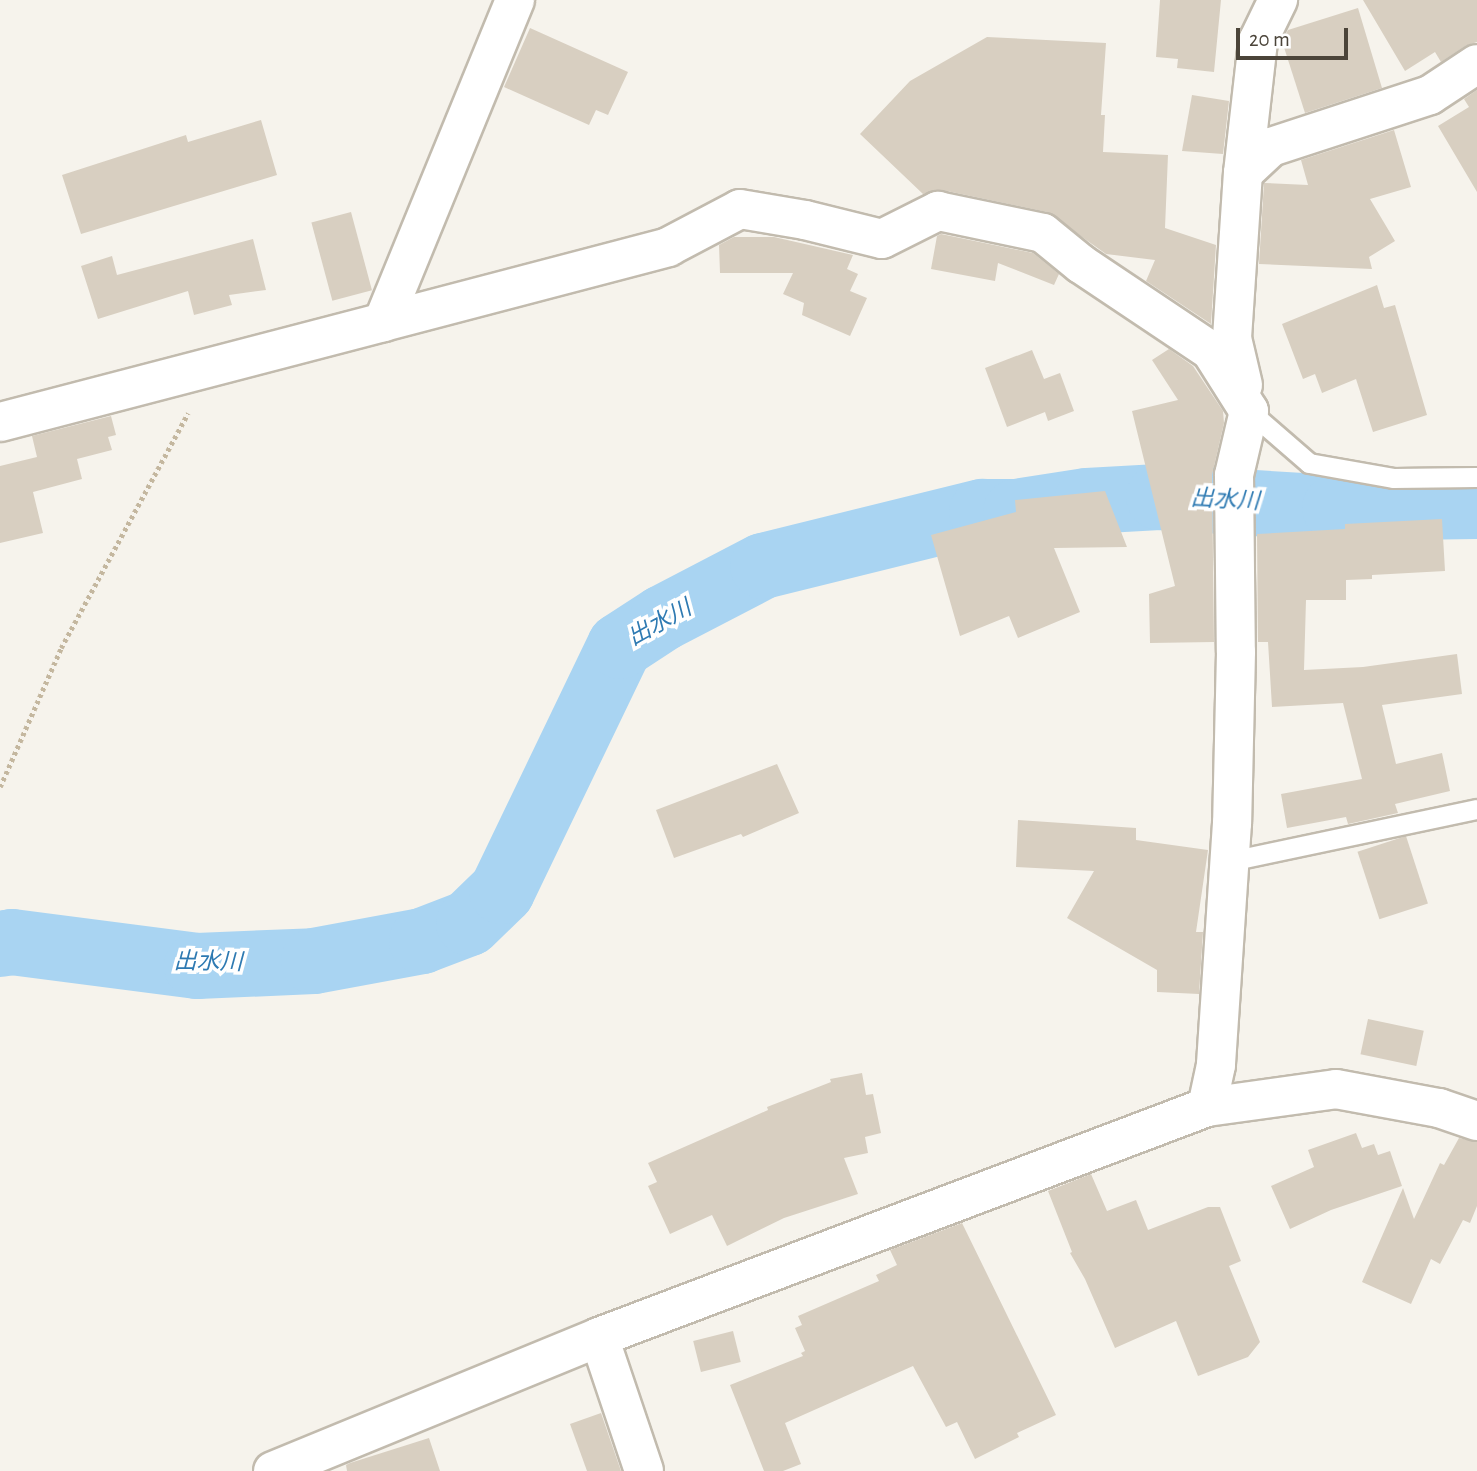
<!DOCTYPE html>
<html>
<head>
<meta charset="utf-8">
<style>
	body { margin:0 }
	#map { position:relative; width:1477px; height:1471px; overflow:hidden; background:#f6f3ec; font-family:"Alegreya Sans","Noto Sans JP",sans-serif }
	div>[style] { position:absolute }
	.river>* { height:66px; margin:-33px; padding:0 33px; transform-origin:33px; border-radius:33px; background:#a9d4f2 }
	.building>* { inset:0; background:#d8cfc1; transform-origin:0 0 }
	.path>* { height:4.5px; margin-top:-2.25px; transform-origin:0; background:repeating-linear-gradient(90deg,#c4b79f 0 3.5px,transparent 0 7px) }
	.roads { filter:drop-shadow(2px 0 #c2bbae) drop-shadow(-2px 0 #c2bbae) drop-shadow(0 2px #c2bbae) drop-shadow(0 -2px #c2bbae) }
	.service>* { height:19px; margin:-9.5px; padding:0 9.5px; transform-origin:9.5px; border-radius:9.5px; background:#fff }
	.minor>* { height:38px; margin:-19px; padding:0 19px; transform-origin:19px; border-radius:19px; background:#fff }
	.tertiary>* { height:38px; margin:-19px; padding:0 19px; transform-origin:19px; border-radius:19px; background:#fff }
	span { translate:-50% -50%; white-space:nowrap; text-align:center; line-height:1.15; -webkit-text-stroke:7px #fff; paint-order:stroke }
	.water-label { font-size:23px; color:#2e7ab2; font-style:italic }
	.scale { position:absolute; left:1236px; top:28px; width:112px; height:32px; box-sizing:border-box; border:4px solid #4b4439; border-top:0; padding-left:9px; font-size:21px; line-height:24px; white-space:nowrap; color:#4b4439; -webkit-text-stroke:5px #fff; paint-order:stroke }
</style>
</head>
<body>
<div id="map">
	<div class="river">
		<i style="left:0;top:944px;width:12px;rotate:-9deg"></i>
		<i style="left:12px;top:942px;width:187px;rotate:7.4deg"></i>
		<i style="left:197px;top:966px;width:117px;rotate:-2.4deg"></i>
		<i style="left:314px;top:961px;width:110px;rotate:-10.5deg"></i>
		<i style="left:422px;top:941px;width:50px;rotate:-21deg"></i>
		<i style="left:469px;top:923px;width:46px;rotate:-44.1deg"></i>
		<i style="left:502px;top:891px;width:272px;rotate:-64.3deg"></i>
		<i style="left:620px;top:646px;width:51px;rotate:-33.1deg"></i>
		<i style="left:663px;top:618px;width:113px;rotate:-27.5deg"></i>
		<i style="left:763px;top:566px;width:226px;rotate:-13.9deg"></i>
		<i style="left:982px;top:512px;width:34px"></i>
		<i style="left:1016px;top:512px;width:72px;rotate:-8.8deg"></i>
		<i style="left:1087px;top:501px;width:72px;rotate:-3.2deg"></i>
		<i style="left:1159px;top:497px;width:176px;rotate:3.6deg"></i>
		<i style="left:1335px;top:508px;width:142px;rotate:-0.8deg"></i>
	</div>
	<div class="building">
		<i style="clip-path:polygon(1160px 0,1221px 0,1214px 72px,1177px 68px,1178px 59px,1156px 57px)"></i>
		<i style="clip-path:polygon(1363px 0,1477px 0,1477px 42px,1465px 46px,1441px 62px,1435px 52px,1405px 71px)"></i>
		<i style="clip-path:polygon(1358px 8px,1382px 88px,1305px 113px,1282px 41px,1288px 30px)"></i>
		<i style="clip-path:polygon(530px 28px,628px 72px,608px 115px,596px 110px,589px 125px,504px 87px)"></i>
		<i style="clip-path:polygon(987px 37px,1106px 43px,1101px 115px,1105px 115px,1103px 152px,1168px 155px,1165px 228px,1216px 245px,1211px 324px,1146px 281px,1155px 260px,1106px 254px,1047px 212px,942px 190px,923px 194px,860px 134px,910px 81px)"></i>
		<i style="clip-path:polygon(1477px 90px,1477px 192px,1438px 126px,1469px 107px,1464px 99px)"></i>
		<i style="clip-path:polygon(1192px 95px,1229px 101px,1223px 154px,1182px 151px)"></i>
		<i style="clip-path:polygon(261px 120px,277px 175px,81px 234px,62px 175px,186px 135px,188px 142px)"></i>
		<i style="clip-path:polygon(1394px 130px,1411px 187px,1370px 199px,1395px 241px,1369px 257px,1372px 269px,1259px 264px,1264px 183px,1308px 185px,1301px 160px)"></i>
		<i style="left:351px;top:212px;width:81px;height:41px;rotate:75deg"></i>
		<i style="clip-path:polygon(941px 234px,1033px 253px,1059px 274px,1054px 285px,998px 263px,995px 281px,931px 269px,937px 236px)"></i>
		<i style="clip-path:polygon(734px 237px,774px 237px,853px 255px,847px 269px,858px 274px,850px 291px,867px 298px,850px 336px,802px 315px,804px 303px,783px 294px,793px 273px,720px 273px,719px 245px)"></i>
		<i style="clip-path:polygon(253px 239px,266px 290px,229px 295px,232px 305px,194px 315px,188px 291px,98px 319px,81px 266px,112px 256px,117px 275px)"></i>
		<i style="clip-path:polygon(1377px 285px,1384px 308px,1395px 305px,1427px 415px,1373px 432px,1356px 379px,1322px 393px,1315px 374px,1303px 379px,1282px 324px)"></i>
		<i style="clip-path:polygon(1169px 349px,1193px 366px,1223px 411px,1224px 423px,1212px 475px,1214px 642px,1150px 643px,1149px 594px,1175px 586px,1132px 411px,1178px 400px,1152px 360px)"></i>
		<i style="clip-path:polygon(1032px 350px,1044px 379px,1060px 373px,1074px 411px,1048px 421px,1045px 412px,1007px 427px,985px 368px)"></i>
		<i style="clip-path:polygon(111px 416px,116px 435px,108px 437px,112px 450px,77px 459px,82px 479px,33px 492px,43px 533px,0 543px,0 466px,37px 457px,32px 436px)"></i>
		<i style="clip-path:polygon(1105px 491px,1127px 547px,1054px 548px,1080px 612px,1018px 638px,1009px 616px,960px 636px,931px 535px,1016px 512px,1015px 500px)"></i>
		<i style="clip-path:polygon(1442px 519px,1445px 571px,1372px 575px,1372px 579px,1346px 580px,1346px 600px,1306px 600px,1304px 670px,1363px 667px,1457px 654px,1462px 694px,1382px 705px,1396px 764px,1442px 753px,1450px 791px,1395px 804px,1398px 813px,1348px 824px,1346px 817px,1287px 828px,1281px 794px,1362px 779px,1343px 703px,1272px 707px,1268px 642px,1258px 642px,1257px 534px,1345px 529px,1345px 524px)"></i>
		<i style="clip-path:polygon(777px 764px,799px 813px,743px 837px,741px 834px,674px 858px,656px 810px)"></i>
		<i style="clip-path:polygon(1018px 820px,1136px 828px,1136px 840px,1208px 850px,1196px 932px,1203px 932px,1199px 994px,1157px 992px,1157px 970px,1067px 918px,1094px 871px,1016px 867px)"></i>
		<i style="left:1406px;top:836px;width:71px;height:51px;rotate:72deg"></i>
		<i style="left:1368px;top:1019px;width:57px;height:36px;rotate:12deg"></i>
		<i style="clip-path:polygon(862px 1073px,866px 1095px,873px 1094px,881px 1133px,865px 1137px,868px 1153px,844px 1158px,858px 1194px,784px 1218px,727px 1246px,712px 1215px,670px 1234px,648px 1186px,657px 1182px,648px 1163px,768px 1110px,767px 1107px,831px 1082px,830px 1079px)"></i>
		<i style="clip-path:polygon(1356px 1133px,1362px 1148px,1374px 1144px,1378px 1155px,1390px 1151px,1402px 1186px,1331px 1210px,1290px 1229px,1271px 1186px,1314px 1167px,1308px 1150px)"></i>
		<i style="clip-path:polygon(1459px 1138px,1477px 1142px,1477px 1206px,1470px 1223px,1463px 1220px,1440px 1264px,1431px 1259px,1411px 1304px,1362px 1282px,1403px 1188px,1414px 1219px,1440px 1163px,1444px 1165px)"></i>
		<i style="clip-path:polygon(1091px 1174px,1107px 1211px,1136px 1200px,1148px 1230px,1208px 1207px,1220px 1207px,1241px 1261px,1229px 1266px,1260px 1342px,1248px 1357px,1198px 1376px,1176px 1321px,1115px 1348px,1085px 1279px,1070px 1253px,1072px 1252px,1048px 1191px)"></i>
		<i style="clip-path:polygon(962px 1223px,1056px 1415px,1017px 1433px,1019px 1437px,975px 1459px,957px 1422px,946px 1427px,913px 1366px,785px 1423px,801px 1464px,783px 1471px,764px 1471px,730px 1385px,803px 1356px,801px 1353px,805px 1351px,795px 1328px,802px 1325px,798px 1316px,879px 1281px,876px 1275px,897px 1265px,890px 1250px)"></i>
		<i style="left:733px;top:1331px;width:32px;height:41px;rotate:76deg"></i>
		<i style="clip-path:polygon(601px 1413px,621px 1471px,587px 1471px,570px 1424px)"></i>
		<i style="clip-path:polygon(429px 1438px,440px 1471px,347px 1471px,346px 1465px,350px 1463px)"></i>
	</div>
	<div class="path">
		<i style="left:0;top:787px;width:152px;rotate:-66.3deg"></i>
		<i style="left:61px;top:648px;width:267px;rotate:-61.6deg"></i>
	</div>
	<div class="roads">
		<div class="service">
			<i style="left:1249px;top:411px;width:79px;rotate:40.9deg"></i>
			<i style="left:1309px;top:463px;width:85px;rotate:10.1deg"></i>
			<i style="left:1393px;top:478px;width:84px;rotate:-0.7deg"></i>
			<i style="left:1230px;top:861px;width:252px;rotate:-11.9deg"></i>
		</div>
		<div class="minor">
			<i style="left:1243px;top:173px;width:38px;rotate:-43deg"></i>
			<i style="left:1271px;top:147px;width:167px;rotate:-18.1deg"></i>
			<i style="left:1430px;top:95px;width:56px;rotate:-33.4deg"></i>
			<i style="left:383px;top:322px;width:295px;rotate:-14.7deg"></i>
			<i style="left:668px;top:247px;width:81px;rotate:-27.8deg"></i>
			<i style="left:740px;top:209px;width:66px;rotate:9.6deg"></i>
			<i style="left:805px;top:220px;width:79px;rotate:13.9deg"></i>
			<i style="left:882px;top:239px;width:63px;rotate:-26.6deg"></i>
			<i style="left:938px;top:211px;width:107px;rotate:11.8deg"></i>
			<i style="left:1043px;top:233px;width:49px;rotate:39.2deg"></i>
			<i style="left:1081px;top:264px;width:156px;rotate:33.8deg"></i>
			<i style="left:1211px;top:351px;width:71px;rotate:57.7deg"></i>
			<i style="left:1249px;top:411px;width:66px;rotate:103.2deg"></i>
			<i style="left:1234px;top:475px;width:177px;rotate:89.4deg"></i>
			<i style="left:1236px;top:652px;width:171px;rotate:91.3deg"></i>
			<i style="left:1232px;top:823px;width:243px;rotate:93.8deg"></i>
			<i style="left:1216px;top:1065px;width:43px;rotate:102.1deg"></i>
			<i style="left:1243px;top:385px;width:48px;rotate:-103.2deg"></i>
			<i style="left:1232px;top:338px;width:165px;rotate:-86.2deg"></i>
			<i style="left:1243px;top:173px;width:133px;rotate:-83.5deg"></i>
			<i style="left:1258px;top:41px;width:46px;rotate:-64deg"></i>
			<i style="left:0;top:422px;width:396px;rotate:-14.6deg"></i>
			<i style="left:383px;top:322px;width:348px;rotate:-67.7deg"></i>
			<i style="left:599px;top:1337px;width:141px;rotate:71.4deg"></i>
		</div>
		<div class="tertiary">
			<i style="left:273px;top:1471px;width:352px;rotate:-22.3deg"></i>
			<i style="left:599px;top:1337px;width:650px;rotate:-20.72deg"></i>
			<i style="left:1207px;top:1107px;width:130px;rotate:-7.9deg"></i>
			<i style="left:1336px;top:1089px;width:105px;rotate:10.5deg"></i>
			<i style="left:1439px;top:1108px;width:40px;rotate:18.9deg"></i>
		</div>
	</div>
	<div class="water-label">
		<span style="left:1225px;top:501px;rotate:3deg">出水川</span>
		<span style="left:660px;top:624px;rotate:-29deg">出水川</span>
		<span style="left:208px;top:963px;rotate:1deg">出水川</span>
	</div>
	<div class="scale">20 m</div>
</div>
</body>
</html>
